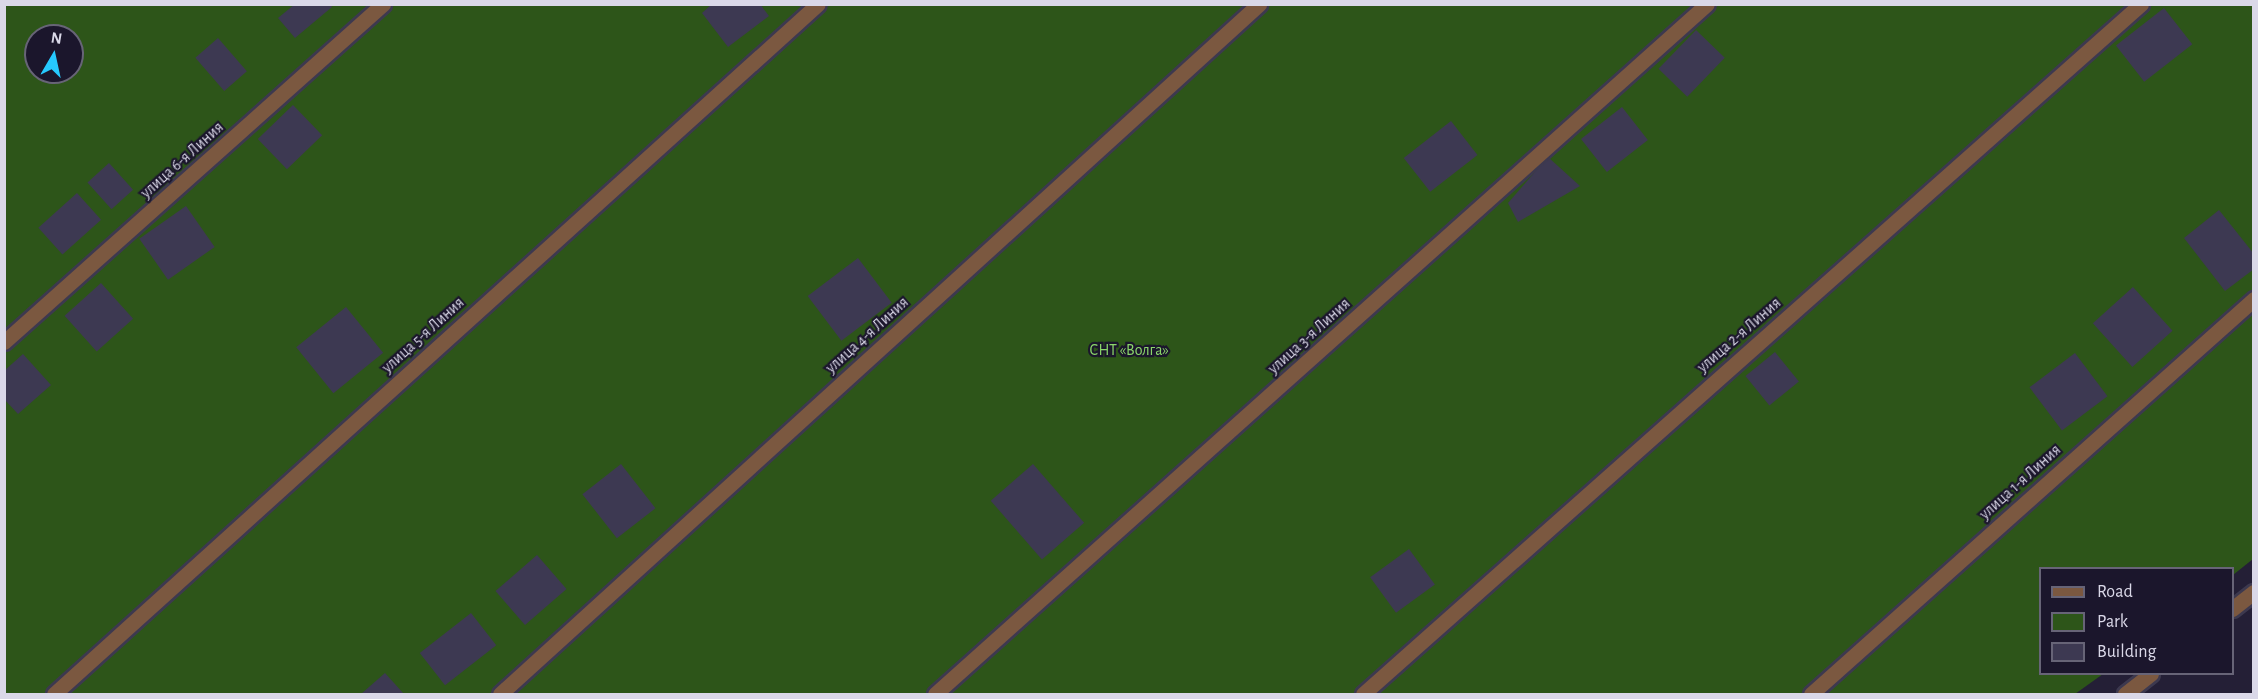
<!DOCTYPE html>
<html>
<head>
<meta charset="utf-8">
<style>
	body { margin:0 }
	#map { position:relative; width:2258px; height:699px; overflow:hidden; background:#241f36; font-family:"Alegreya Sans",sans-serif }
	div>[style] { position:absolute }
	.green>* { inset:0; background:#2d5519 }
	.building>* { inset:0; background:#3d3952; transform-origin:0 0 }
	.roads { filter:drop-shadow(2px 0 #3d394f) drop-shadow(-2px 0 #3d394f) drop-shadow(0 2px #3d394f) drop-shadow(0 -2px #3d394f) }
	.minor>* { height:15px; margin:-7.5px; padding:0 7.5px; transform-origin:7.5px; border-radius:7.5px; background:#7b5840 }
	span { translate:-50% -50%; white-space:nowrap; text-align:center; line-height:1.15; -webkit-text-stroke:4.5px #1b162c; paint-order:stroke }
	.street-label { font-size:16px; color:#dad8e8 }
	.park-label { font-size:16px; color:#8bd66b }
	.frame { position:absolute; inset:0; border:6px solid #dad8e8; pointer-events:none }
	.legend { position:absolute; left:2039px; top:567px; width:195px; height:108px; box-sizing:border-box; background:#1b162c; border:2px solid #676477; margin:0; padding:8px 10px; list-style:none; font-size:18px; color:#dad8e8 }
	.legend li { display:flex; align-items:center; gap:12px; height:30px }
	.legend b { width:30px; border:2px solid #676477 }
	.north { position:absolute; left:24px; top:24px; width:60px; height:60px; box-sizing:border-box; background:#1b162c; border:2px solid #676477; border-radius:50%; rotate:9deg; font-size:16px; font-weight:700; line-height:24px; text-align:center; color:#dad8e8 }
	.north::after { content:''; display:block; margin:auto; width:21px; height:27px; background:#26c9fe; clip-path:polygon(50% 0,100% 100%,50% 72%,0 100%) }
</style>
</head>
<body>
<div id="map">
	<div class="green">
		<i style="clip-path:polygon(evenodd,4px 5px,2253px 5px,2253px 559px,2233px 575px,2232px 568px,2040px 568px,2040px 674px,2103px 674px,2075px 694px,5px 694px,4px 5px,36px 36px,72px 36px,72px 72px,36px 72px,36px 36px)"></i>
	</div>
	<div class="building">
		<i style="clip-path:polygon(295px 4px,330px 4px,332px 7px,295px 38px,278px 18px)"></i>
		<i style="clip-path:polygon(712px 4px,760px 4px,769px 16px,728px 47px,702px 13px)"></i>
		<i style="left:2164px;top:8px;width:46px;height:61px;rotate:52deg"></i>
		<i style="left:1696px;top:30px;width:40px;height:54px;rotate:44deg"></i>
		<i style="left:218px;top:38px;width:44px;height:30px;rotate:49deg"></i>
		<i style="left:293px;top:105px;width:42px;height:49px;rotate:46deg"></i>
		<i style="left:1622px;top:107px;width:42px;height:52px;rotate:52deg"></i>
		<i style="left:1451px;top:121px;width:43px;height:60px;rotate:52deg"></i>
		<i style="clip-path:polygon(1548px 157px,1580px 186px,1518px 222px,1508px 203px)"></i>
		<i style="left:109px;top:163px;width:36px;height:29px;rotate:48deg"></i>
		<i style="left:77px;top:193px;width:36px;height:52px;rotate:48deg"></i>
		<i style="left:186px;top:206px;width:50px;height:57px;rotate:55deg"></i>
		<i style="clip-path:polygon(2219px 210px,2254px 254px,2254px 269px,2225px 291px,2184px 238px)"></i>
		<i style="left:858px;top:258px;width:56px;height:63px;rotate:53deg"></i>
		<i style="left:101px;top:283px;width:48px;height:49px;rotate:48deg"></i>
		<i style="left:2133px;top:287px;width:59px;height:54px;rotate:48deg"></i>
		<i style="left:346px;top:307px;width:59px;height:64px;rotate:51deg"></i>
		<i style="left:1775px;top:352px;width:38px;height:38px;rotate:51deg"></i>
		<i style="left:2075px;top:353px;width:54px;height:57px;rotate:53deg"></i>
		<i style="clip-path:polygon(23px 354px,51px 385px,18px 414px,4px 399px,4px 371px)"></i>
		<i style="left:621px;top:464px;width:56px;height:49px;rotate:52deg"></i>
		<i style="left:1033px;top:464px;width:78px;height:56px;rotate:49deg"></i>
		<i style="left:1409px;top:549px;width:44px;height:48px;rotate:54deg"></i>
		<i style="left:537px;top:555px;width:45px;height:55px;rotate:49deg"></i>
		<i style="left:471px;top:613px;width:41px;height:65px;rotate:52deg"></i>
		<i style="clip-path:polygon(385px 673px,404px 694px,361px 694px)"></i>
	</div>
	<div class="roads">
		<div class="minor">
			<i style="left:4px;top:342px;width:508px;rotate:-41.73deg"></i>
			<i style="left:2232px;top:609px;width:28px;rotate:-38deg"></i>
			<i style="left:54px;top:694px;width:1029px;rotate:-42.09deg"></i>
			<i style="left:500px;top:694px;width:1026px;rotate:-42.27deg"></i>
			<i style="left:935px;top:694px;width:1035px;rotate:-41.79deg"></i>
			<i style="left:1363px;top:694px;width:1040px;rotate:-41.57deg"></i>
			<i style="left:1811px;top:694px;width:594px;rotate:-41.72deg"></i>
			<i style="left:2125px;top:694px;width:33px;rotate:-38deg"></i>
		</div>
	</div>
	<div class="street-label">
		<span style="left:182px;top:160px;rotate:-42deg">улица 6-я Линия</span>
		<span style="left:423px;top:335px;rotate:-42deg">улица 5-я Линия</span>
		<span style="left:867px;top:335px;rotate:-42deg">улица 4-я Линия</span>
		<span style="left:1739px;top:335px;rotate:-41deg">улица 2-я Линия</span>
		<span style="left:1309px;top:336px;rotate:-42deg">улица 3-я Линия</span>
		<span style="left:2020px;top:482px;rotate:-42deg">улица 1-я Линия</span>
	</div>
	<div class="park-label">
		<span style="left:1129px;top:350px">СНТ «Волга»</span>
	</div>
	<div class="frame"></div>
	<ul class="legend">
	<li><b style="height:8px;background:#7b5840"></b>Road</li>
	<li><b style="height:16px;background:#2d5519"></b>Park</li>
	<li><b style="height:16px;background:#3d3952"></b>Building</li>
	</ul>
	<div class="north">N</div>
</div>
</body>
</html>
